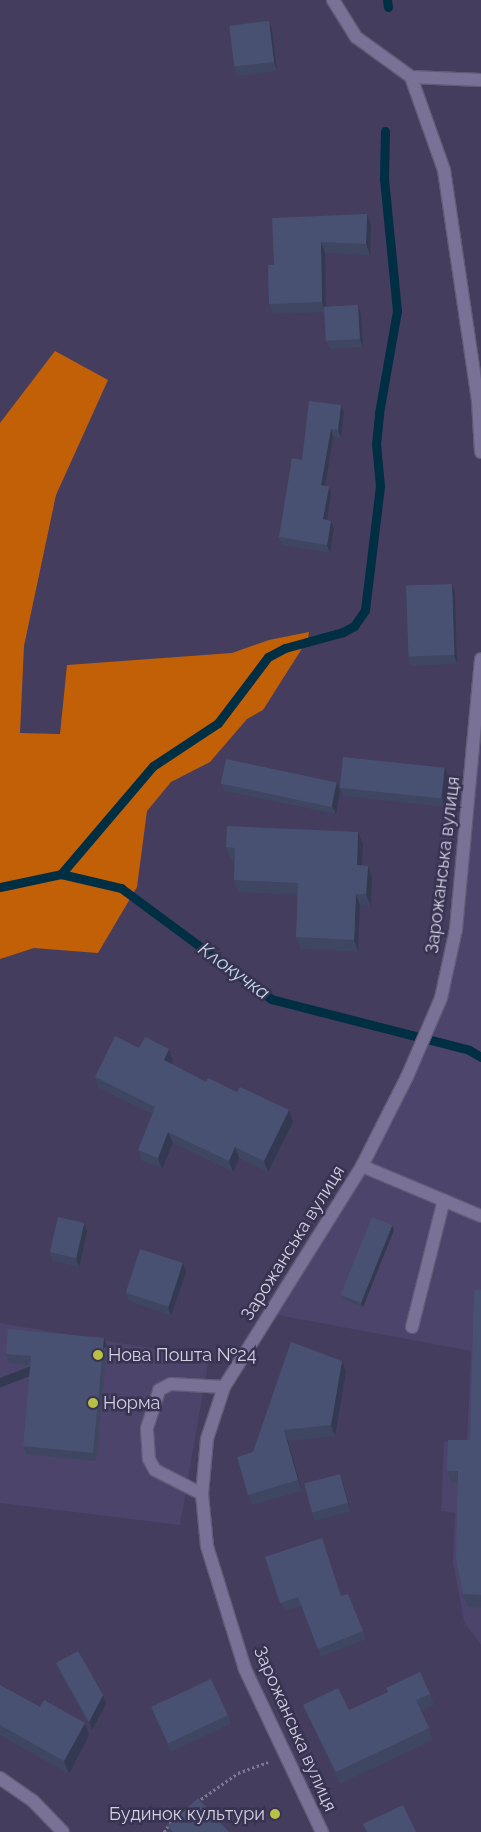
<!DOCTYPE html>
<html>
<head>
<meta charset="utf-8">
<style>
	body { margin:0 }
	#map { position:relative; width:481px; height:1832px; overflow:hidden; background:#443d5d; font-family:Raleway,sans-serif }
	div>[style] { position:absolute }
	.built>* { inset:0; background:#4c446b }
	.forest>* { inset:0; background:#c26008 }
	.stream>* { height:9px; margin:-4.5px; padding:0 4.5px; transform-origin:4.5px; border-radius:4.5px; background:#002f43 }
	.path>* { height:3px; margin-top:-1.5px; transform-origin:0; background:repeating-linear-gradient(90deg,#7d7893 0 2.5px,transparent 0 5px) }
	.roads { filter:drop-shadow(1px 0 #605b76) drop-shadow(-1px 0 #605b76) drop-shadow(0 1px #605b76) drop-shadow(0 -1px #605b76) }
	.minor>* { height:12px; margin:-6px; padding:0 6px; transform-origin:6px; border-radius:6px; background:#797296 }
	.wall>* { inset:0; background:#3f4662 }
	.shaded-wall>* { inset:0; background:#333950; transform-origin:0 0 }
	.building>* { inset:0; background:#495172; transform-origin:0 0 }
	.dots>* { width:14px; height:14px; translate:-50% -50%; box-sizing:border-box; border:2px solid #393352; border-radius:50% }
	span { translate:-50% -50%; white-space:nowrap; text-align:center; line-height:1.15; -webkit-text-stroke:5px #393352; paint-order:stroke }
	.street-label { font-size:18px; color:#d3d0e4 }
	.poi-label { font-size:18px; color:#d3d0e4 }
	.left { translate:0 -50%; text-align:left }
	.right { translate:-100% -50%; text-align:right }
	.water-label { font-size:19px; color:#c2ddec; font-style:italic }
</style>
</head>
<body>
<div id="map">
	<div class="built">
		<i style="clip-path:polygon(481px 708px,481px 1645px,464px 1622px,453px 1562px,455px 1513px,441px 1511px,444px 1442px,467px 1442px,471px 1351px,272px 1314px,326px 1230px,445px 999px)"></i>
		<i style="clip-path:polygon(0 1323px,209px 1358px,180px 1525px,0 1503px)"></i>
	</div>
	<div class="forest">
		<i style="clip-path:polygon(55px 351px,108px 380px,56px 495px,24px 646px,20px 733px,60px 734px,67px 665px,232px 653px,269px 640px,309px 632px,308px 639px,263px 710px,247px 719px,210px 762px,171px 782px,147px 811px,137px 887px,98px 953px,34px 948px,0 959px,0 423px)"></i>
	</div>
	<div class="stream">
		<i style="left:387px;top:0;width:7px;rotate:82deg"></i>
		<i style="left:61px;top:874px;width:142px;rotate:-49.6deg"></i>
		<i style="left:153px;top:766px;width:78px;rotate:-33.5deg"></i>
		<i style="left:218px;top:723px;width:83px;rotate:-52.9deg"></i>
		<i style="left:268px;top:657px;width:19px;rotate:-28deg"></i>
		<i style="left:285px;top:648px;width:60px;rotate:-15.4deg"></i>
		<i style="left:343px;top:632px;width:13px;rotate:-29deg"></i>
		<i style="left:354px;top:626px;width:19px;rotate:-55deg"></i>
		<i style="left:365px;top:610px;width:125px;rotate:-83.1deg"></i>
		<i style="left:380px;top:486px;width:42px;rotate:-95.4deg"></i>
		<i style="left:376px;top:444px;width:31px;rotate:-84deg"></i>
		<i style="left:379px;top:413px;width:104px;rotate:-80deg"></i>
		<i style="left:397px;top:311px;width:133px;rotate:-95.6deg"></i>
		<i style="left:384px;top:179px;width:48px;rotate:-88.8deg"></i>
		<i style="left:0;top:887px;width:62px;rotate:-12deg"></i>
		<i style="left:61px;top:874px;width:62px;rotate:13.1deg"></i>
		<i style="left:121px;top:888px;width:187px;rotate:36.5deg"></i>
		<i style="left:271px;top:999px;width:204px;rotate:14.4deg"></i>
		<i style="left:469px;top:1050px;width:14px;rotate:30deg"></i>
	</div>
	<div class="path">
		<i style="left:197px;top:1802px;width:50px;rotate:-35.3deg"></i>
		<i style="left:238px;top:1773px;width:32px;rotate:-20deg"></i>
		<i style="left:164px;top:1832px;width:16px;rotate:-55deg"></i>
		<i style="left:173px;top:1819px;width:14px;rotate:-36deg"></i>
	</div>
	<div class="roads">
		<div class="minor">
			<i style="left:333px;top:0;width:44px;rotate:58.1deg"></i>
			<i style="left:356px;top:37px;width:68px;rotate:36deg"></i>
			<i style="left:411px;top:77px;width:99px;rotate:70.5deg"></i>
			<i style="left:444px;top:170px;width:233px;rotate:81.6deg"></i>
			<i style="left:478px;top:401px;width:51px;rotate:86.6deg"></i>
			<i style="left:411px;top:77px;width:70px;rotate:2.5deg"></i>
			<i style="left:362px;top:1166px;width:129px;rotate:22.8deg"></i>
			<i style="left:412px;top:1327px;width:131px;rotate:-75.9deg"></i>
			<i style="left:202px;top:1494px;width:53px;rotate:-152.9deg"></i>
			<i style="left:155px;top:1470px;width:13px;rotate:-119deg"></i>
			<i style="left:149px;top:1459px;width:31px;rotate:-94deg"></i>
			<i style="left:147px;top:1428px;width:40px;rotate:-72deg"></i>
			<i style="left:159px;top:1390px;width:13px;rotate:-27deg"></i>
			<i style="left:171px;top:1384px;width:53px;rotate:3.2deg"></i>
			<i style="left:0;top:1778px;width:40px;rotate:34.9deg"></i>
			<i style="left:33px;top:1801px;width:43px;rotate:45.9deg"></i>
			<i style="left:322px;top:1832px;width:180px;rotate:-115.3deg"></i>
			<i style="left:245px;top:1669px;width:129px;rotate:-107.2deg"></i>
			<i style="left:207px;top:1546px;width:52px;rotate:-95.5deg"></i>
			<i style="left:202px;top:1494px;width:55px;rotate:-84.8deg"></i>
			<i style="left:207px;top:1439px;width:55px;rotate:-71.9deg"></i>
			<i style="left:224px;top:1387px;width:261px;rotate:-58deg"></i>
			<i style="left:362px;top:1166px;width:100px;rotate:-63.2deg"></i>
			<i style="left:407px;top:1077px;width:86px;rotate:-66.7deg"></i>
			<i style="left:441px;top:998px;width:71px;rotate:-77.7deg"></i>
			<i style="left:456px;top:929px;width:271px;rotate:-84.7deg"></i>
		</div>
	</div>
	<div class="wall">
		<i style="clip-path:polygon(272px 30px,277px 71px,237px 76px,234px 67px)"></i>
		<i style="clip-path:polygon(367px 214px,371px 225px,370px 255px,325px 253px,326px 307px,358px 305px,361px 314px,363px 347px,330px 349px,326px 341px,324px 312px,273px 314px,269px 304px,274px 265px)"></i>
		<i style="clip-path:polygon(341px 405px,344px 413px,341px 438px,333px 437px,325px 486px,331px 494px,327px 520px,334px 529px,330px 553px,282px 545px,279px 537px,302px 460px)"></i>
		<i style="clip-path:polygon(455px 593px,457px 664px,411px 666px,408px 657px)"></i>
		<i style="clip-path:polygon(445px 767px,448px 776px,445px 807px,343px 796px,340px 788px)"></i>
		<i style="clip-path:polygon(337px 782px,340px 791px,336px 814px,224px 791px,221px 783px)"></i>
		<i style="clip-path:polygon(363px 844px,362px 866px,372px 877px,371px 906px,360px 905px,358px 952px,301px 949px,296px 937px,298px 895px,238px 892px,234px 880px,234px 859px,230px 859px,226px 847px)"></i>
		<i style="clip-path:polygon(139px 1048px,169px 1049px,173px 1061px,172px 1064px,206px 1082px,293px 1122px,268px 1172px,239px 1158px,233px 1172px,173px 1143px,162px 1169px,142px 1161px,138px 1150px,152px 1114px,99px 1088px,95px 1077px)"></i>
		<i style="clip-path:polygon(392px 1225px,394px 1230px,363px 1307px,343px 1299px,341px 1295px)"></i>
		<i style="clip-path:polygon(87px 1232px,79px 1267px,53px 1261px,49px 1252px)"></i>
		<i style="clip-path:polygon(186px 1272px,171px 1316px,129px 1301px,126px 1293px)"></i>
		<i style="clip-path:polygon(481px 1290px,481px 1607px,468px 1607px,463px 1594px,458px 1483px,452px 1483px,447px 1471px,470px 1440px)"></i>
		<i style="clip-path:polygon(104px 1338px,107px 1346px,96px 1461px,26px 1454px,23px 1446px,30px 1365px,9px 1363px,6px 1354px)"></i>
		<i style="clip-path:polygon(342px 1361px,346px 1372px,335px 1436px,288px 1441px,302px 1491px,252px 1505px,248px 1495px,253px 1452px)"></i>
		<i style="clip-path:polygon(340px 1474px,351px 1511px,315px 1521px,312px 1513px)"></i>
		<i style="clip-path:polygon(265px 1557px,342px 1596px,348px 1594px,366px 1639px,321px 1657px,301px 1606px,284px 1611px)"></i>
		<i style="clip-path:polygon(56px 1663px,106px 1704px,92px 1730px,60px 1672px)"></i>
		<i style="clip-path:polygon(0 1685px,40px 1707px,85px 1723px,89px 1735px,69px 1774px,0 1735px)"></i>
		<i style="clip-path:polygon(430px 1694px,434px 1705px,421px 1711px,429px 1728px,433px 1740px,340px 1784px,308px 1716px,303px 1705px,349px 1710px)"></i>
		<i style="clip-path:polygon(151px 1706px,228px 1715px,231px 1724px,171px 1752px,154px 1715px)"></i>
	</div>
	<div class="shaded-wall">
		<i style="clip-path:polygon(269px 21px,272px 30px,277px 71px,274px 62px)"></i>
		<i style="clip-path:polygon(367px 214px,371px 225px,370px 255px,366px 244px)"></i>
		<i style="clip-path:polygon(321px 242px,325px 253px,326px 312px,322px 302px)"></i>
		<i style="clip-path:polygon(358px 305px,361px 314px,363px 347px,360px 339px)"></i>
		<i style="clip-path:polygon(341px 405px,344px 413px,341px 438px,338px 430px)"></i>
		<i style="clip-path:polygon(331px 429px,333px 437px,324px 493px,321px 485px)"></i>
		<i style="clip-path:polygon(329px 487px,331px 494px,326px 527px,323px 519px)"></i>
		<i style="clip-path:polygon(331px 521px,334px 529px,330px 553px,327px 545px)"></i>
		<i style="clip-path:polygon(452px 584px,455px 593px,457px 664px,454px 655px)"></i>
		<i style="clip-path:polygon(445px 767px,448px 776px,445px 807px,442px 798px)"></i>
		<i style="clip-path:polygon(337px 782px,340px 791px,336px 814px,332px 806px)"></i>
		<i style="clip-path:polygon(358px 832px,363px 844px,361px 877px,357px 865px)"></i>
		<i style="clip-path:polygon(368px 866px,372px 877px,371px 906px,366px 894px)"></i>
		<i style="clip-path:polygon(356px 894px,360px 905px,358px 952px,354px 940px)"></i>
		<i style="clip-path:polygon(169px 1049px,173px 1061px,168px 1072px,164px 1060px)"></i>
		<i style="clip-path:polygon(289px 1110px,293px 1122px,268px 1172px,264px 1161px)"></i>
		<i style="clip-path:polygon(168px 1132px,173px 1143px,162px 1169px,158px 1158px)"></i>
		<i style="clip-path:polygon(235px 1147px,239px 1158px,233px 1172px,229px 1161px)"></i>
		<i style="clip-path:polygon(84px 1223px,87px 1232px,79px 1267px,76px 1259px)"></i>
		<i style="clip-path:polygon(392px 1225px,394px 1230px,363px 1307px,361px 1303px)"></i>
		<i style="clip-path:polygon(183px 1263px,186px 1272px,171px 1316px,168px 1307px)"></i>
		<i style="left:104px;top:1338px;width:9px;height:116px;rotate:69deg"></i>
		<i style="clip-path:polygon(342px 1361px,346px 1372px,335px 1436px,331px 1425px)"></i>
		<i style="clip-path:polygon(284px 1430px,288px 1441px,302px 1491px,298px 1480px)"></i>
		<i style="clip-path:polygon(340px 1474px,343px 1483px,351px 1511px,348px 1503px)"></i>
		<i style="clip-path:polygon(103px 1695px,106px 1704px,92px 1730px,89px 1722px)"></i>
		<i style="clip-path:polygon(85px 1723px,89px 1735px,69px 1774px,64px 1761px)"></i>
	</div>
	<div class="building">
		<i style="left:269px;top:21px;width:41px;height:40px;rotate:83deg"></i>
		<i style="clip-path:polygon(367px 214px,366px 244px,321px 242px,322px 302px,269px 304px,268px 265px,274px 265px,272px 218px)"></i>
		<i style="left:358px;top:305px;width:34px;height:34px;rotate:87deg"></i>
		<i style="clip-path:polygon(309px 401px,341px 405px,338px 430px,331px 429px,321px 485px,329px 487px,323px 519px,331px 521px,327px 545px,279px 537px,292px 458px,302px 460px)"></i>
		<i style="left:452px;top:584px;width:71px;height:46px;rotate:88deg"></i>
		<i style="left:343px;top:757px;width:102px;height:31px;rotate:6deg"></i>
		<i style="left:226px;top:759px;width:113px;height:25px;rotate:12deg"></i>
		<i style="clip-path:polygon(227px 826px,358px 832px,357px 865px,368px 866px,366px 894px,356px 894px,354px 940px,296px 937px,298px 883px,234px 880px,235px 848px,226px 847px)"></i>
		<i style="clip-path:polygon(115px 1036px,139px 1048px,145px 1037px,169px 1049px,164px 1060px,206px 1082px,208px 1078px,237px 1092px,240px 1087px,289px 1110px,264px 1161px,235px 1147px,229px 1161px,168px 1132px,158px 1158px,138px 1150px,155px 1107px,95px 1077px)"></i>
		<i style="left:58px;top:1217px;width:27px;height:36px;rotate:13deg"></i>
		<i style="left:372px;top:1217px;width:22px;height:84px;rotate:22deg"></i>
		<i style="left:140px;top:1249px;width:45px;height:46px;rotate:18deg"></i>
		<i style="clip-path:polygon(474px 1290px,481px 1290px,481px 1595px,463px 1594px,456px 1558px,458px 1471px,447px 1471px,448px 1440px,470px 1440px)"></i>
		<i style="clip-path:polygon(8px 1329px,104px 1338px,93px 1453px,23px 1446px,31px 1356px,6px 1354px)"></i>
		<i style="clip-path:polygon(291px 1342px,342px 1361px,331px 1425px,284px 1430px,298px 1480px,248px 1495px,237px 1457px,253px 1452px)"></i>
		<i style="left:340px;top:1474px;width:30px;height:37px;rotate:75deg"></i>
		<i style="clip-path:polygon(322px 1538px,341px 1596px,348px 1594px,363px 1631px,318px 1649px,298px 1597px,280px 1603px,265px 1557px)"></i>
		<i style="clip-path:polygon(78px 1651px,103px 1695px,89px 1722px,56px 1663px)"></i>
		<i style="clip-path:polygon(420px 1672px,430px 1694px,416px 1700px,429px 1728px,336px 1772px,303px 1705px,338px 1688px,349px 1710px,388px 1692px,386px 1688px)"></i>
		<i style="left:211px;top:1679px;width:40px;height:66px;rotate:65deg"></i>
		<i style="clip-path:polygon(0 1685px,40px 1707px,44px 1700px,85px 1723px,64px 1761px,0 1725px)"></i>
		<i style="clip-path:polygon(198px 1798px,229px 1832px,173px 1832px,167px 1826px)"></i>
		<i style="clip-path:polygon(403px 1805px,416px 1832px,367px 1832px,363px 1824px)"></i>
	</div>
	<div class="dots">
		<i style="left:98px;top:1355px;background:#b9c046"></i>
		<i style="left:93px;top:1403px;background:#b9c046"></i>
		<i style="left:275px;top:1814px;background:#b9c046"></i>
	</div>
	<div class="street-label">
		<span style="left:443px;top:865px;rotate:-83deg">Зарожанська вулиця</span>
		<span style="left:293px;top:1243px;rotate:-58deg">Зарожанська вулиця</span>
		<span style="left:295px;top:1729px;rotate:66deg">Зарожанська вулиця</span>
	</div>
	<div class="poi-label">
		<span class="left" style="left:108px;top:1355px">Нова Пошта №24</span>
		<span class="left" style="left:103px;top:1403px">Норма</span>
		<span class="right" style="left:265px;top:1814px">Будинок культури</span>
	</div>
	<div class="water-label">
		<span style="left:234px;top:971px;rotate:36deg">Клокучка</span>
	</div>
</div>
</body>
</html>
